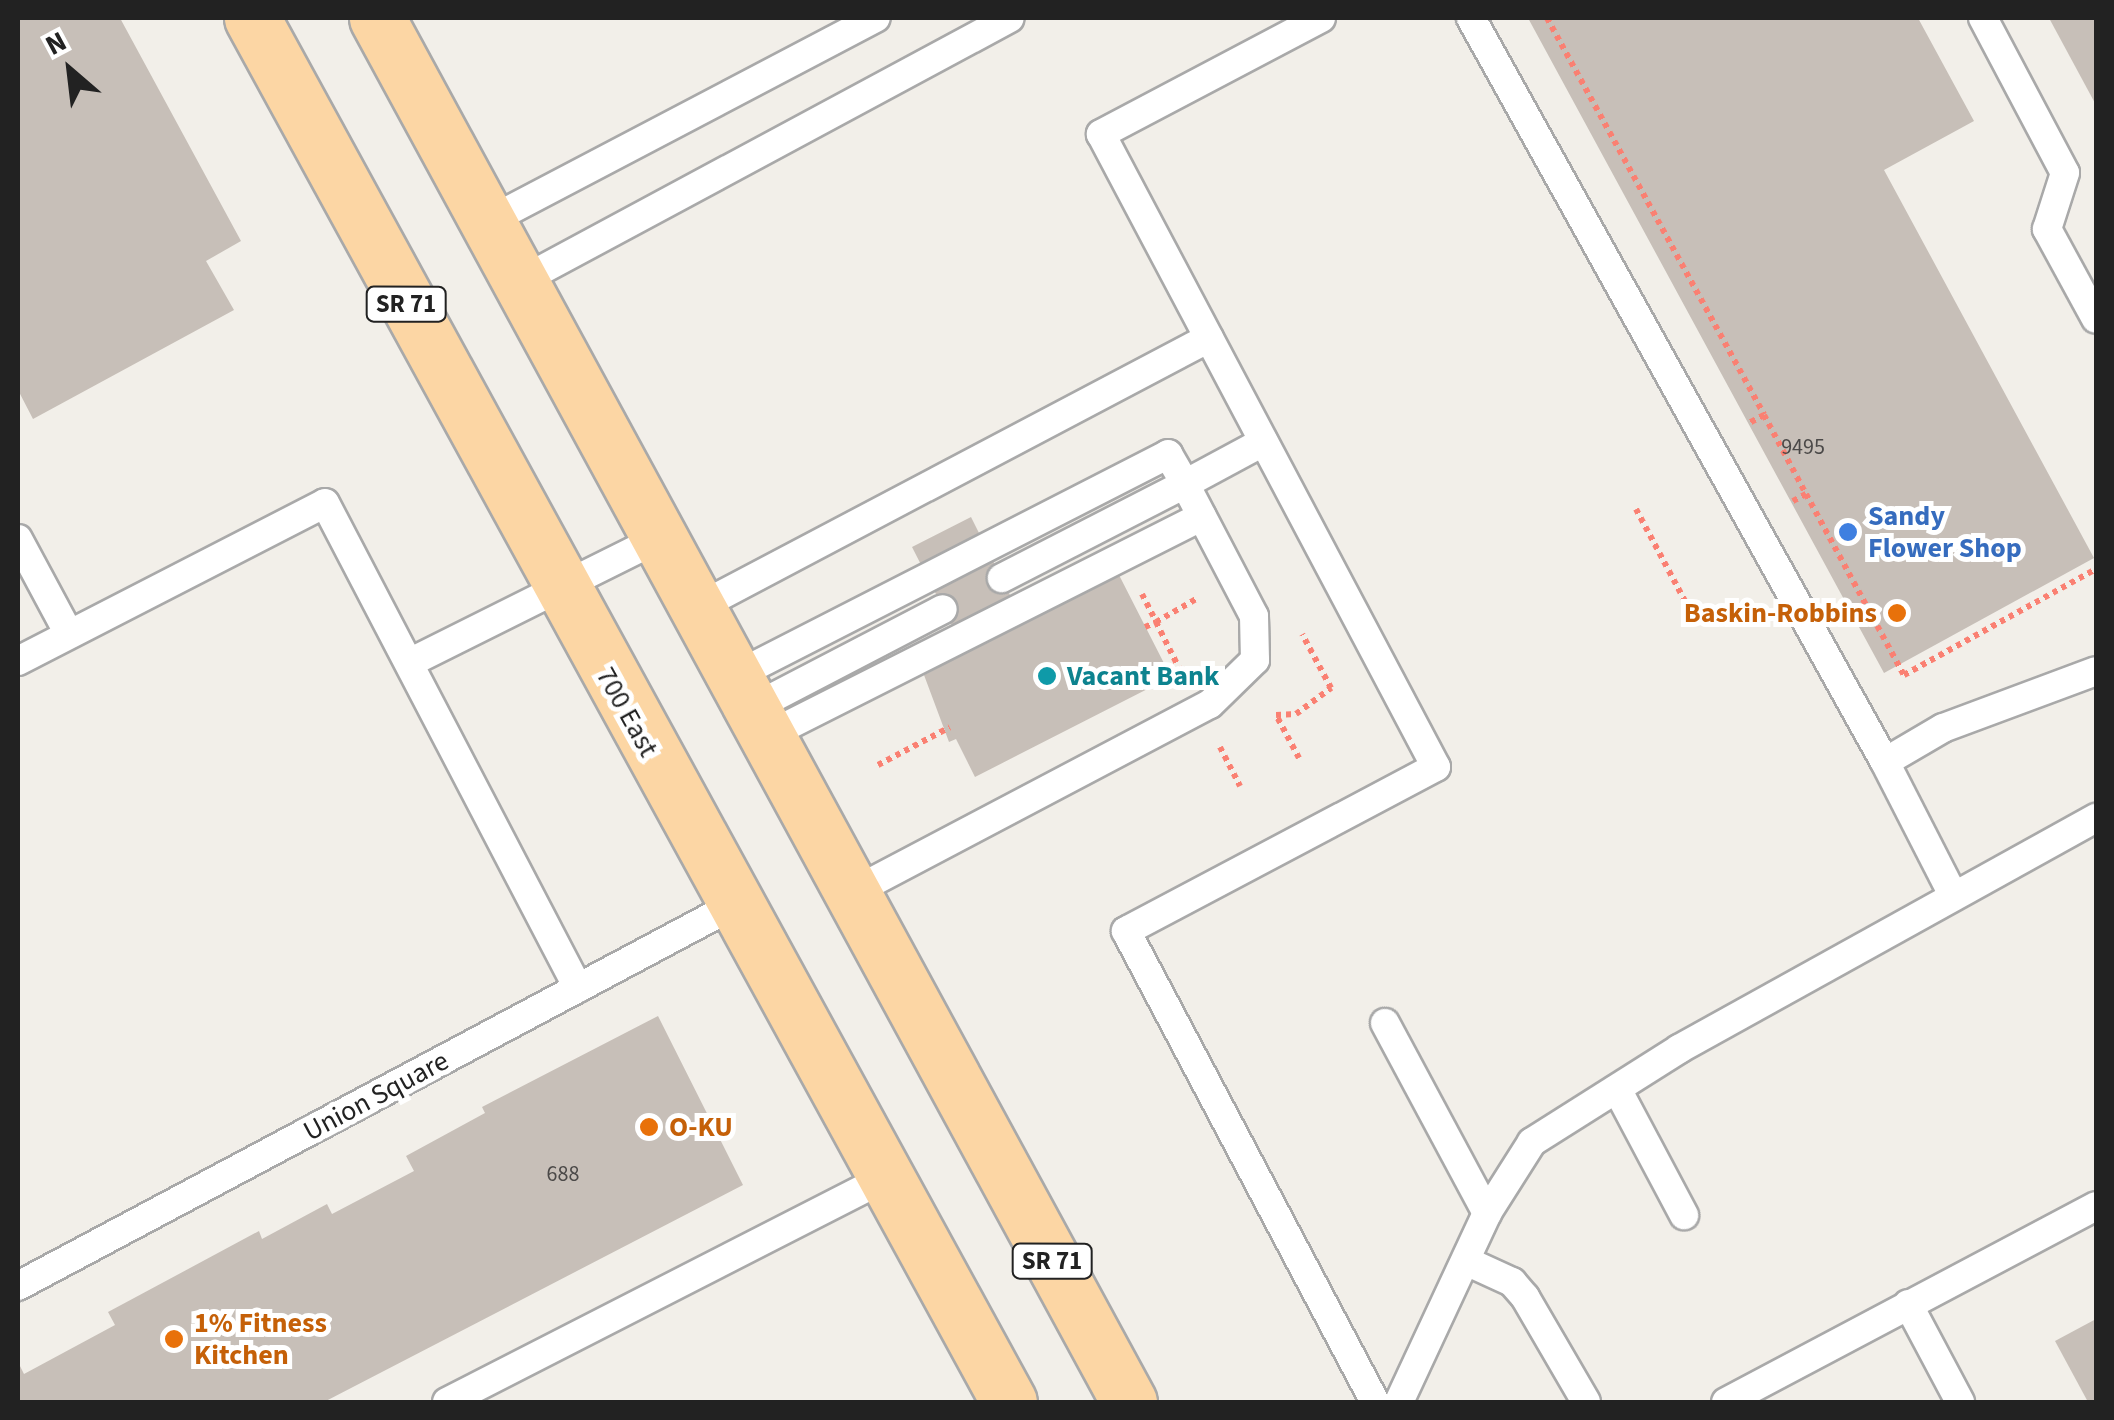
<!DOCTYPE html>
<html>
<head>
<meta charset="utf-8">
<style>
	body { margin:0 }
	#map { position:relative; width:2114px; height:1420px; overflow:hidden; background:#f2efe9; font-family:"Source Sans 3",sans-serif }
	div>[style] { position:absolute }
	.building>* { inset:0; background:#c7bfb8 }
	.path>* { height:6px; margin-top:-3px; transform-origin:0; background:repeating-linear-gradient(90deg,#fa8072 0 5px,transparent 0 10px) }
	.roads { filter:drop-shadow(2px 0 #a9a9a9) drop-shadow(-2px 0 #a9a9a9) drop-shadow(0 2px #a9a9a9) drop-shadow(0 -2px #a9a9a9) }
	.service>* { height:28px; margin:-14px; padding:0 14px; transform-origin:14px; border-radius:14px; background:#fff }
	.primary>* { height:55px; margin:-27.5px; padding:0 27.5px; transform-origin:27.5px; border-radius:27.5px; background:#fcd6a4 }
	.dots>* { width:28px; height:28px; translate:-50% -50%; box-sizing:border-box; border:5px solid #fff; border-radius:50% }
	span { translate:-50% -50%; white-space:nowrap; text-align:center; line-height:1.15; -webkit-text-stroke:10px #fff; paint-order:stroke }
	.number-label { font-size:22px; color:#4b4948 }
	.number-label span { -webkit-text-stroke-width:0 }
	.shield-label span { padding:2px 8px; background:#fff; border:2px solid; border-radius:8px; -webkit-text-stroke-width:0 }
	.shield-label { font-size:25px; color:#222; font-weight:700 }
	.shop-label { font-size:28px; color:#366cbe; font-weight:700 }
	.left { translate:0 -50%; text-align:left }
	.food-label { font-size:28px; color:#c56008; font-weight:700 }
	.right { translate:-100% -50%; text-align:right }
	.culture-label { font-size:28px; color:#0d838f; font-weight:700 }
	.street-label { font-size:28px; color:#222 }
	.frame { position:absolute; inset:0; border:20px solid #222; pointer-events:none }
	.north { position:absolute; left:20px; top:20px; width:100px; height:100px; -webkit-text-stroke:8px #fff; paint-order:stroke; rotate:332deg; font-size:28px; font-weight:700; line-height:40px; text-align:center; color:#222 }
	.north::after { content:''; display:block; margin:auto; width:35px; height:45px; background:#222; clip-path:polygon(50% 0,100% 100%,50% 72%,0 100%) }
</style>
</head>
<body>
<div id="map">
	<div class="building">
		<i style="clip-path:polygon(18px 18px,120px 18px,241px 241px,206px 261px,234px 310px,33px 419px,18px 390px)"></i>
		<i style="clip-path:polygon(1528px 18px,1918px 18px,1974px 121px,1884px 170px,2094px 558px,1884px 673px)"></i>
		<i style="clip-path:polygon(2049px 18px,2096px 18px,2096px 105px)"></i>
		<i style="clip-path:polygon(971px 517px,1024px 623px,1119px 575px,1171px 677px,975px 777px,956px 739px,949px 742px,924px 675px,966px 653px,912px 547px)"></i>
		<i style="clip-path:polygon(658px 1016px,743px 1185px,324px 1402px,18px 1402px,18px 1362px,24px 1374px,115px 1325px,108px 1312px,259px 1231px,262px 1239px,327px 1204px,332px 1214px,414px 1171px,406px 1156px,485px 1113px,482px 1107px)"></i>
		<i style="clip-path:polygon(2096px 1319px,2096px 1402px,2088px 1402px,2055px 1341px)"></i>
	</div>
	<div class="path">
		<i style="left:1547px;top:18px;width:452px;rotate:61.3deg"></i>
		<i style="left:1764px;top:415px;width:17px;rotate:152deg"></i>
		<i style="left:1764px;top:415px;width:89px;rotate:62deg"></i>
		<i style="left:1806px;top:494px;width:15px;rotate:152deg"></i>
		<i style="left:1806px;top:494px;width:206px;rotate:61.6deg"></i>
		<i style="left:1904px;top:675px;width:219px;rotate:-28.9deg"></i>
		<i style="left:1636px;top:509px;width:111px;rotate:62deg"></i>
		<i style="left:1142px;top:594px;width:31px;rotate:63deg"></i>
		<i style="left:1156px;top:622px;width:46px;rotate:-29.9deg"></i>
		<i style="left:1145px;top:627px;width:12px;rotate:-24deg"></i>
		<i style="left:1156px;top:622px;width:56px;rotate:63.4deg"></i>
		<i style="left:1220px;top:747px;width:44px;rotate:62.9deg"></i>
		<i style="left:1299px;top:758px;width:49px;rotate:-118.1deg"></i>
		<i style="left:1276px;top:715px;width:20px;rotate:-3deg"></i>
		<i style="left:1296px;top:714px;width:44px;rotate:-36.6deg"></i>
		<i style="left:1331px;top:688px;width:61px;rotate:-118.2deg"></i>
		<i style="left:878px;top:765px;width:81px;rotate:-27.8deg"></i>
	</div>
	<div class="roads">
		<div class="service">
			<i style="left:1321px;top:18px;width:249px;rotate:152.2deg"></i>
			<i style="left:1101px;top:134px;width:716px;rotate:62.11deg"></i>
			<i style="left:1436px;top:767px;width:351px;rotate:152.1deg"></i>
			<i style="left:1126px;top:931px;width:533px;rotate:62.14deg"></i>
			<i style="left:1471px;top:18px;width:851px;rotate:60.91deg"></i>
			<i style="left:1885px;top:762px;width:67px;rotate:-30.4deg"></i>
			<i style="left:1943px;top:728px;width:163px;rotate:-20.4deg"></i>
			<i style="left:1983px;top:18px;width:175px;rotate:62.1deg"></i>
			<i style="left:2065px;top:173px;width:59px;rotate:107.8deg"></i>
			<i style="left:2047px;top:229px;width:102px;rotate:61.4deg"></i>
			<i style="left:487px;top:222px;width:439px;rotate:-27.7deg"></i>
			<i style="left:519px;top:282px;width:557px;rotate:-28.27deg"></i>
			<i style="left:18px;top:539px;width:108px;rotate:61.8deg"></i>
			<i style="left:695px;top:609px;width:581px;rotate:-27.8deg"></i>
			<i style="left:18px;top:661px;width:345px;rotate:-27.2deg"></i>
			<i style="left:325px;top:503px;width:547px;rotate:62.45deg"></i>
			<i style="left:411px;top:662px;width:274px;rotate:-26.5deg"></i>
			<i style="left:733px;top:677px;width:489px;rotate:-27.1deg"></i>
			<i style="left:1168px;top:454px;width:34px;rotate:60deg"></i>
			<i style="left:1185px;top:484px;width:89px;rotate:-28.3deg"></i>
			<i style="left:751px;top:709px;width:216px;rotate:-27.5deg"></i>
			<i style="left:767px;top:736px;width:487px;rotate:-26.8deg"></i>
			<i style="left:1885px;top:762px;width:149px;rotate:62.9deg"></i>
			<i style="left:853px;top:892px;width:403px;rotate:-27.8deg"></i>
			<i style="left:1210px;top:704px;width:63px;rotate:-44.4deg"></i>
			<i style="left:1255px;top:660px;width:44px;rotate:-91.3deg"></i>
			<i style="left:1254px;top:616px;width:149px;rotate:-117.6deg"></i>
			<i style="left:1185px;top:484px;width:206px;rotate:152.8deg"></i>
			<i style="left:1385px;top:1023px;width:216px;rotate:61.8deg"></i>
			<i style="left:1617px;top:1089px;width:143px;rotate:62deg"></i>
			<i style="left:1466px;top:1261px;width:51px;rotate:24.5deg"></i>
			<i style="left:1512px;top:1282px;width:20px;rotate:49deg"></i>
			<i style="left:1525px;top:1297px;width:121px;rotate:59.8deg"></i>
			<i style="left:18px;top:1286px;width:811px;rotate:-28.02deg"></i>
			<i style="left:1908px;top:1304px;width:111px;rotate:62deg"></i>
			<i style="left:447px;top:1402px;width:493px;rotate:-27.1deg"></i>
			<i style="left:1399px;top:1402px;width:208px;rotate:-65deg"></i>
			<i style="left:1487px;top:1213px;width:84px;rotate:-57.6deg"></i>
			<i style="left:1532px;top:1142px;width:174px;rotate:-32.3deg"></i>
			<i style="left:1679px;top:1049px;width:477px;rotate:-29deg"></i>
			<i style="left:1726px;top:1402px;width:419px;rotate:-27.9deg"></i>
		</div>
		<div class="primary">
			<i style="left:252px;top:18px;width:1577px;rotate:61.32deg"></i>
			<i style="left:377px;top:18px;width:1575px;rotate:61.48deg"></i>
		</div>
	</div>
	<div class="dots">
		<i style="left:1848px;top:532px;background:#3f7fe0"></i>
		<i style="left:1897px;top:613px;background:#e8710a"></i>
		<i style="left:1047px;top:676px;background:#0f9aa8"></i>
		<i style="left:649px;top:1127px;background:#e8710a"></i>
		<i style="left:174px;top:1339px;background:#e8710a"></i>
	</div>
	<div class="number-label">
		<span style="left:1803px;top:448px">9495</span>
		<span style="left:563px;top:1175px">688</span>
	</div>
	<div class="shield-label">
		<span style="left:406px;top:304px">SR 71</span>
		<span style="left:1052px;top:1261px">SR 71</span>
	</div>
	<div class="shop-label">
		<span class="left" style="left:1868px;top:532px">Sandy<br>Flower Shop</span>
	</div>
	<div class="food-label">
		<span class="right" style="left:1877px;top:613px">Baskin-Robbins</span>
		<span class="left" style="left:669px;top:1127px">O-KU</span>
		<span class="left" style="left:194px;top:1339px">1% Fitness<br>Kitchen</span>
	</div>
	<div class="culture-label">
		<span class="left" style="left:1067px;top:676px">Vacant Bank</span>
	</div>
	<div class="street-label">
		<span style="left:627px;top:712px;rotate:61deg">700 East</span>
		<span style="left:376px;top:1096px;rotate:-28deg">Union Square</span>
	</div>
	<div class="frame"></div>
	<div class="north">N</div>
</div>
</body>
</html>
